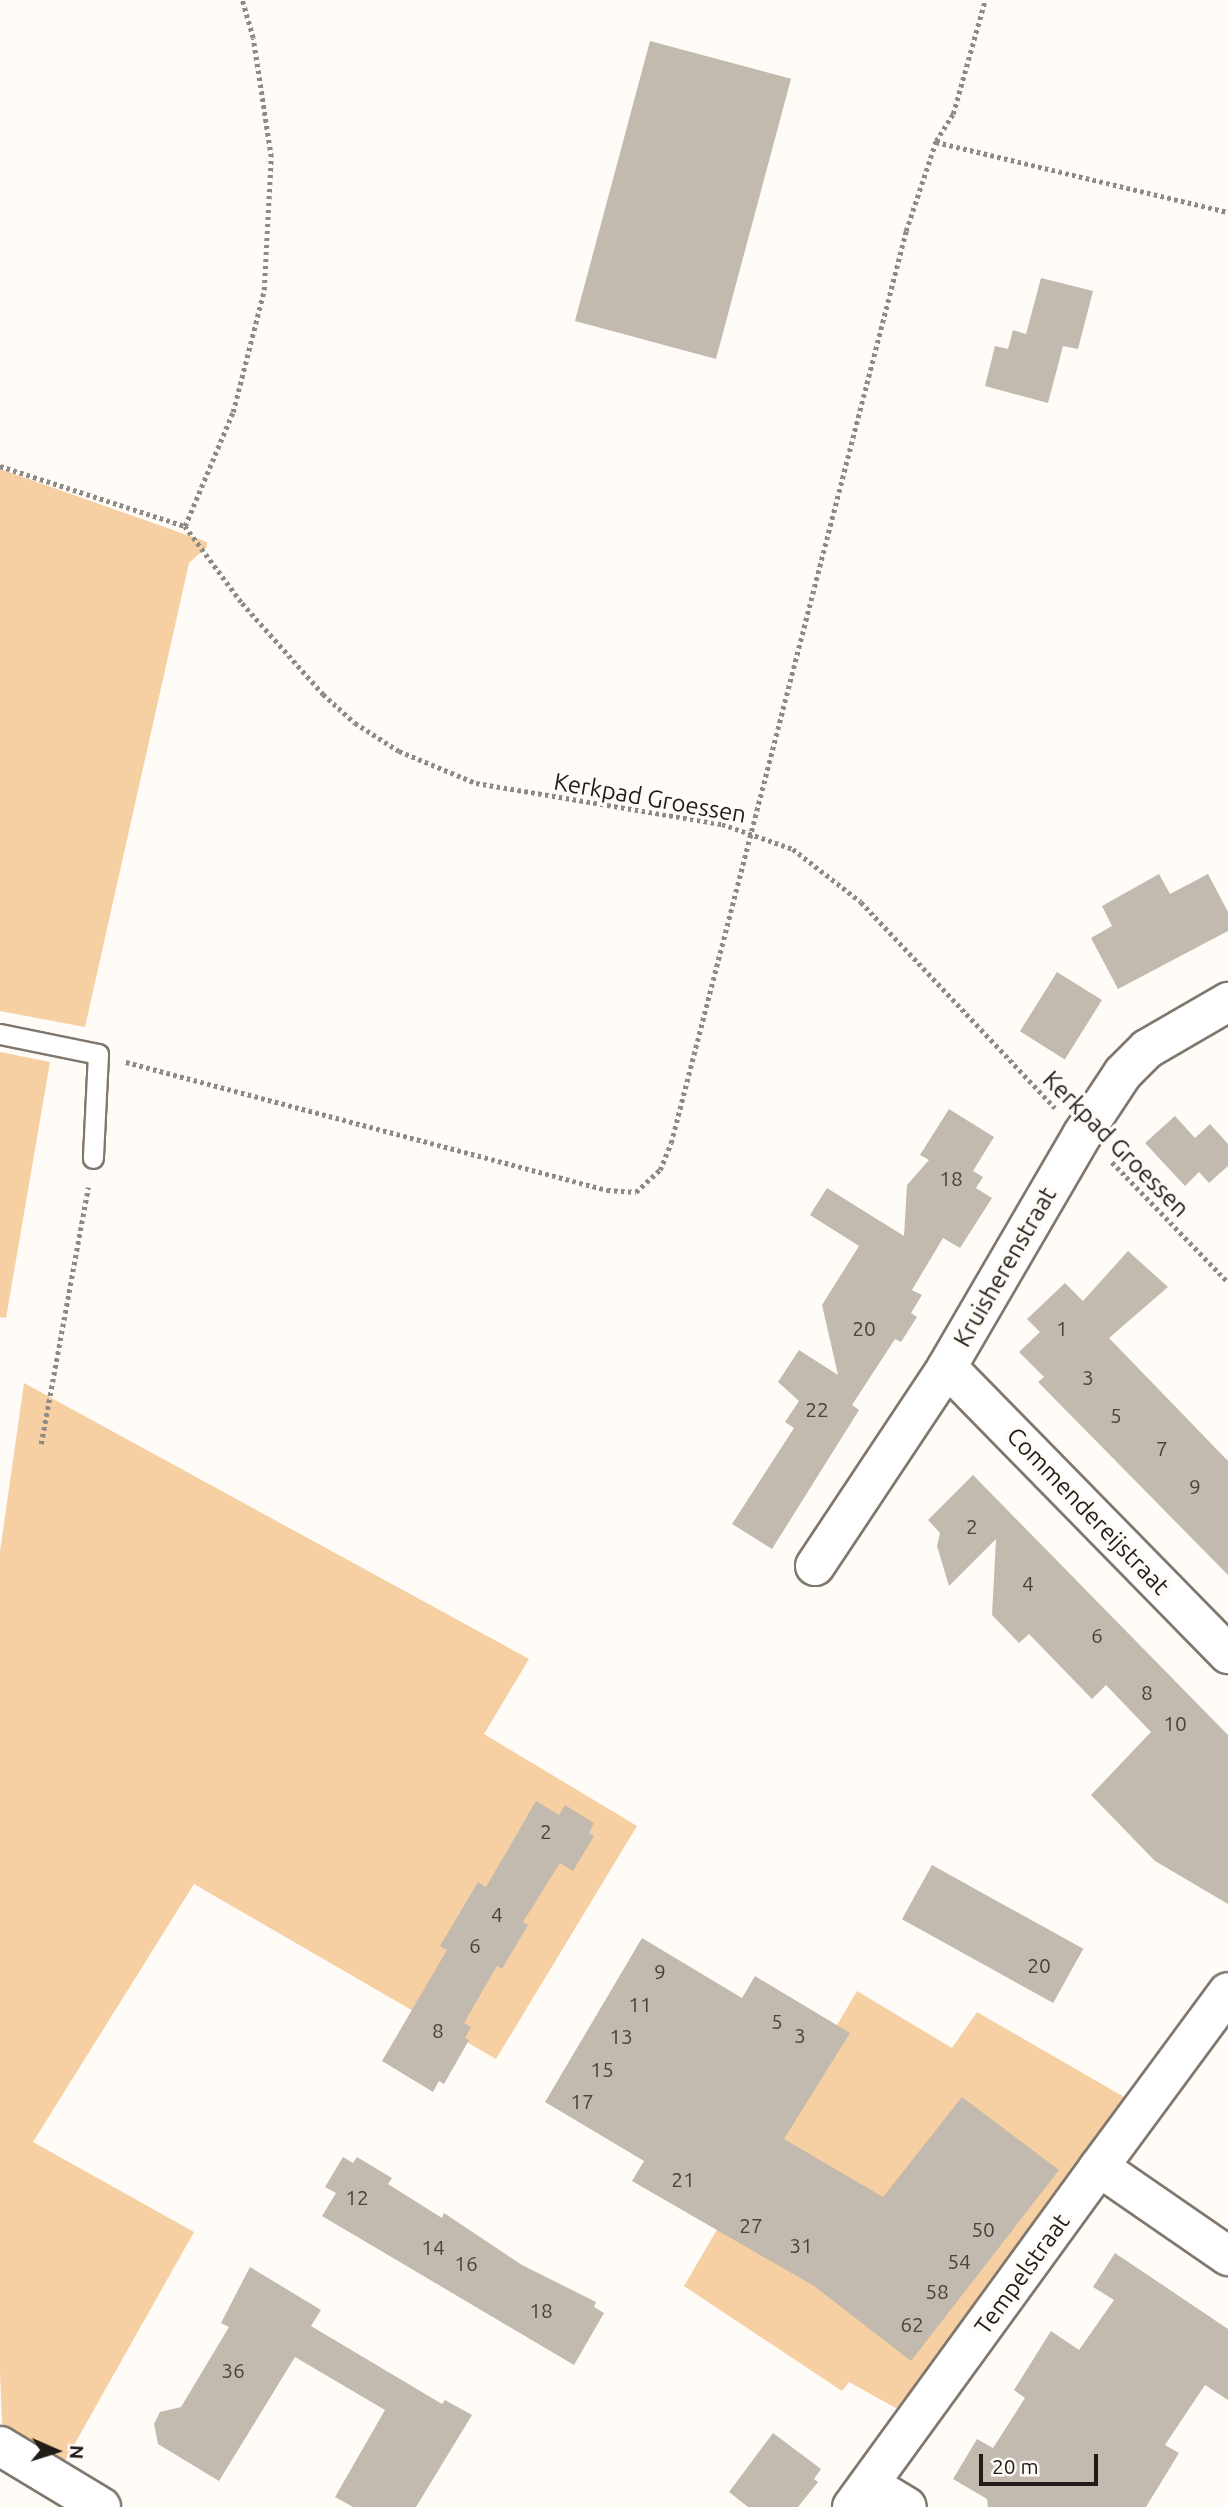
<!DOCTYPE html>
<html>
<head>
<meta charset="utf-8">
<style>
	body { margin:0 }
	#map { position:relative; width:1228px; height:2507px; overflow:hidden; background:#fffbf7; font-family:Ubuntu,sans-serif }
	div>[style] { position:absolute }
	.green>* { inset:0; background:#f6cfa2 }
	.building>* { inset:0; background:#c3baaf; transform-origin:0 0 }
	.path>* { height:4.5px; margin-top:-2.25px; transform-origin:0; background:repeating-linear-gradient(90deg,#8e8b87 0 3.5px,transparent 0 7px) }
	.roads { filter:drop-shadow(2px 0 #80786e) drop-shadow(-2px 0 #80786e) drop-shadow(0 2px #80786e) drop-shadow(0 -2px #80786e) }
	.service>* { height:19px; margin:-9.5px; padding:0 9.5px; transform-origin:9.5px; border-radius:9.5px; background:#fff }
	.minor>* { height:38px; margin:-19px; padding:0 19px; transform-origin:19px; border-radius:19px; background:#fff }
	span { translate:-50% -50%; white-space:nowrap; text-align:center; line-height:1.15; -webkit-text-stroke:7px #fffbf7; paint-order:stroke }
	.number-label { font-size:21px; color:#49443e }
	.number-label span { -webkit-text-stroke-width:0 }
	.street-label { font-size:24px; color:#201d19 }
	.north { position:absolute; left:21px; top:2416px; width:70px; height:70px; -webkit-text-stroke:5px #fffbf7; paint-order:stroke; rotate:93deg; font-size:19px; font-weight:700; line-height:28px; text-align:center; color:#201d19 }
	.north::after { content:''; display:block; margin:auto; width:24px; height:32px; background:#201d19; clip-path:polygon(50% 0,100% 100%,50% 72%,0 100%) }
	.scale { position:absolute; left:979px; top:2454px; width:119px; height:32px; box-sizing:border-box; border:4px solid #201d19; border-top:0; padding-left:9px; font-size:21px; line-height:24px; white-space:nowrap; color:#201d19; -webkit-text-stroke:5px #fffbf7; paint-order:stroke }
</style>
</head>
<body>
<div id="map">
	<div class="green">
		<i style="clip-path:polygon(0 469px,207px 542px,207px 547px,189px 563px,85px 1027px,0 1011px)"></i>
		<i style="clip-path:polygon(0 1052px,50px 1062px,6px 1318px,0 1317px)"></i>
		<i style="clip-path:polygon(24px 1383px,529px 1659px,484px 1734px,637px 1826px,496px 2059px,194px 1884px,33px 2142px,194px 2232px,65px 2461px,2px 2424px,0 2372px,0 1552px)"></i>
		<i style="clip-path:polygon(857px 1991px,952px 2048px,977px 2012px,1131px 2101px,903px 2412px,849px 2382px,842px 2391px,684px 2286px)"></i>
	</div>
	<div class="building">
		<i style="left:650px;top:41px;width:146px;height:290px;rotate:15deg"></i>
		<i style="clip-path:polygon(1041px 278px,1093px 291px,1078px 349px,1063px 346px,1048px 403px,985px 386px,995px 346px,1008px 349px,1013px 330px,1026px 334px)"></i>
		<i style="clip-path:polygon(1159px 874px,1170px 894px,1208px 874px,1228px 912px,1228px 931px,1118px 989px,1091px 938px,1112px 926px,1102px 906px)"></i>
		<i style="left:1057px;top:972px;width:53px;height:70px;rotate:32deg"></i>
		<i style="clip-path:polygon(949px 1109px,994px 1137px,973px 1171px,983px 1177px,976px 1188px,992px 1198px,960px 1248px,943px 1238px,912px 1290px,922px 1295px,911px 1313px,917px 1317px,901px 1342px,895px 1339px,852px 1405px,859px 1410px,772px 1549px,732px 1524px,794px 1428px,785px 1422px,799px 1401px,778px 1382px,799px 1350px,838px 1375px,822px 1305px,859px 1246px,810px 1215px,827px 1188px,904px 1236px,907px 1185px,929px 1160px,920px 1155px)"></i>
		<i style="clip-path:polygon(1175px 1116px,1195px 1138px,1210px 1124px,1228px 1144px,1228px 1166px,1209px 1183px,1199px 1172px,1185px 1186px,1145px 1143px)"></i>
		<i style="clip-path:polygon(1128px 1251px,1168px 1287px,1109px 1338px,1228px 1461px,1228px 1575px,1038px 1382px,1044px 1377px,1019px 1352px,1040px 1332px,1027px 1319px,1065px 1283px,1083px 1301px)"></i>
		<i style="clip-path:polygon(973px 1475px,1228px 1735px,1228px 1904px,1155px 1861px,1091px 1795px,1151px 1732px,1106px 1685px,1092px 1699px,1029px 1634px,1019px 1643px,992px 1615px,996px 1539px,949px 1586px,937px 1546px,940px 1533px,928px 1520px)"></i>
		<i style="clip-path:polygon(536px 1801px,559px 1815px,565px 1805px,594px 1823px,589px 1833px,594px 1836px,573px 1871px,560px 1863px,523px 1922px,528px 1925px,502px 1969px,497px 1966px,464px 2023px,471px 2027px,465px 2038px,469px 2040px,444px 2084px,439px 2081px,433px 2092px,382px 2061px,447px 1950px,440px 1946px,478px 1882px,486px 1887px)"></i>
		<i style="left:932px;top:1865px;width:173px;height:62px;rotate:29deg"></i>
		<i style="clip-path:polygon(642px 1938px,742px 1998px,755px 1976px,850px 2033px,784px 2139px,883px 2197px,962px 2097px,1059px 2170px,911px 2361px,814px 2286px,632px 2181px,644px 2161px,545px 2102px)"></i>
		<i style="clip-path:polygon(343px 2157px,353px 2163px,357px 2157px,392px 2178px,388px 2184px,442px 2218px,444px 2213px,522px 2265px,596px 2302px,594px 2307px,604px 2313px,574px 2365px,322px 2216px,336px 2193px,325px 2187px)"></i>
		<i style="clip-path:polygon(1115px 2253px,1228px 2329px,1228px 2400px,1205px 2385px,1165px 2445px,1179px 2453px,1146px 2507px,988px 2507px,987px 2499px,953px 2479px,977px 2439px,993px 2448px,1025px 2398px,1014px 2390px,1051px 2331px,1079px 2350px,1114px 2300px,1093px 2287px)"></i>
		<i style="clip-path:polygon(250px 2267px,321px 2310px,311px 2326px,442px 2404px,445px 2400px,472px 2415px,416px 2507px,353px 2507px,335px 2497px,385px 2410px,295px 2357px,219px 2481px,158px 2444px,154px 2424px,160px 2412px,181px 2407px,229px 2327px,221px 2323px)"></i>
		<i style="clip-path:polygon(773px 2433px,821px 2469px,814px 2479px,818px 2482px,798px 2507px,748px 2507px,729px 2492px)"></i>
	</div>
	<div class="path">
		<i style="left:936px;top:142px;width:300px;rotate:13.5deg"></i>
		<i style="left:0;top:466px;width:194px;rotate:18deg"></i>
		<i style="left:185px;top:526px;width:96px;rotate:53.5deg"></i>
		<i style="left:242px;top:603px;width:122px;rotate:48.3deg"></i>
		<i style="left:323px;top:694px;width:43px;rotate:42.2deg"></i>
		<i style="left:355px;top:723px;width:52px;rotate:32.5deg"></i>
		<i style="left:399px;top:751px;width:83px;rotate:22.6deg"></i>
		<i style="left:476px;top:783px;width:249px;rotate:9.5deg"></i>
		<i style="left:722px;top:824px;width:75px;rotate:19.4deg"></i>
		<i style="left:793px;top:849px;width:86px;rotate:37.9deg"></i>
		<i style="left:861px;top:902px;width:283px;rotate:46.7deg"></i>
		<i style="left:185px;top:526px;width:124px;rotate:-67.2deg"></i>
		<i style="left:233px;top:412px;width:126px;rotate:-75.7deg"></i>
		<i style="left:264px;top:290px;width:133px;rotate:-87deg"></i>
		<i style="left:271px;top:157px;width:120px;rotate:-98.6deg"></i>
		<i style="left:253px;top:38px;width:40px;rotate:-106deg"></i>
		<i style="left:126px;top:1062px;width:498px;rotate:14.9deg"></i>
		<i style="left:607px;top:1190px;width:29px;rotate:4deg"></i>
		<i style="left:636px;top:1192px;width:33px;rotate:-43deg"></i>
		<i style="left:660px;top:1170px;width:29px;rotate:-68deg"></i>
		<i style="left:671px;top:1143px;width:942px;rotate:-75.55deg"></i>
		<i style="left:906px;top:231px;width:95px;rotate:-71.6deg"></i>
		<i style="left:936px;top:141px;width:32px;rotate:-58deg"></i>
		<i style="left:953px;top:114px;width:118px;rotate:-74.3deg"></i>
		<i style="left:1112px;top:1162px;width:167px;rotate:46deg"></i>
		<i style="left:41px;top:1444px;width:261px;rotate:-79.6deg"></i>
	</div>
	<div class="roads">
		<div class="service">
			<i style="left:0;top:1034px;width:100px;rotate:11.5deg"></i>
			<i style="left:98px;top:1054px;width:104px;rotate:92.8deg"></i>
		</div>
		<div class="minor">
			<i style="left:947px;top:1367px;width:402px;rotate:45.6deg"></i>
			<i style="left:815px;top:1566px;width:239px;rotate:-56.4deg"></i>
			<i style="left:947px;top:1367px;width:268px;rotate:-59.8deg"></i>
			<i style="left:1082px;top:1135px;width:74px;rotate:-56.5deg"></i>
			<i style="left:1123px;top:1073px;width:34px;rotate:-45deg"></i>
			<i style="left:1147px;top:1049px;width:94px;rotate:-30.1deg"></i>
			<i style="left:1099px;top:2167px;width:217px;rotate:-53.6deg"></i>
			<i style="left:0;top:2446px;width:118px;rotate:31.1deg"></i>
			<i style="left:869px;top:2484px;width:44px;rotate:31.2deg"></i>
			<i style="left:852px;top:2507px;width:420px;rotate:-54deg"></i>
			<i style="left:1099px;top:2167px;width:157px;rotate:34.6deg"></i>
		</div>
	</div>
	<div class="number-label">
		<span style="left:951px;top:1178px">18</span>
		<span style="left:864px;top:1328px">20</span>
		<span style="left:1062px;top:1328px">1</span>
		<span style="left:1088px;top:1377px">3</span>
		<span style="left:817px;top:1409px">22</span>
		<span style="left:1116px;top:1415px">5</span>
		<span style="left:1162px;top:1448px">7</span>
		<span style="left:1195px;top:1486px">9</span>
		<span style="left:972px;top:1526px">2</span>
		<span style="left:1028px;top:1583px">4</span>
		<span style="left:1097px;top:1635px">6</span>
		<span style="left:1147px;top:1692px">8</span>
		<span style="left:1175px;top:1723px">10</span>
		<span style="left:546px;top:1831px">2</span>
		<span style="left:497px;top:1914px">4</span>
		<span style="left:475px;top:1945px">6</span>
		<span style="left:1039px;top:1965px">20</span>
		<span style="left:660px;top:1971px">9</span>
		<span style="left:640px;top:2004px">11</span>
		<span style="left:777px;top:2021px">5</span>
		<span style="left:438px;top:2030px">8</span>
		<span style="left:800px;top:2035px">3</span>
		<span style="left:621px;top:2036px">13</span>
		<span style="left:602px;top:2069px">15</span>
		<span style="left:582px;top:2101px">17</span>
		<span style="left:683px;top:2179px">21</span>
		<span style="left:357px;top:2197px">12</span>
		<span style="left:751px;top:2225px">27</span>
		<span style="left:983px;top:2229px">50</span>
		<span style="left:801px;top:2245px">31</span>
		<span style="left:433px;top:2247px">14</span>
		<span style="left:959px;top:2261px">54</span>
		<span style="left:466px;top:2263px">16</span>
		<span style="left:937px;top:2291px">58</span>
		<span style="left:541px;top:2310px">18</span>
		<span style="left:912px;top:2324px">62</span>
		<span style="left:233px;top:2370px">36</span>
	</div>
	<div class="street-label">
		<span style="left:650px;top:798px;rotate:10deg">Kerkpad Groessen</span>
		<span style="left:1116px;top:1144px;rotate:45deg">Kerkpad Groessen</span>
		<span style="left:1005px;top:1267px;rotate:-60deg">Kruisherenstraat</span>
		<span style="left:1088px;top:1511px;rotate:46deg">Commendereijstraat</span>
		<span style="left:1022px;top:2274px;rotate:-54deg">Tempelstraat</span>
	</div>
	<div class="north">N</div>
	<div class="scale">20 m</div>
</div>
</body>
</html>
